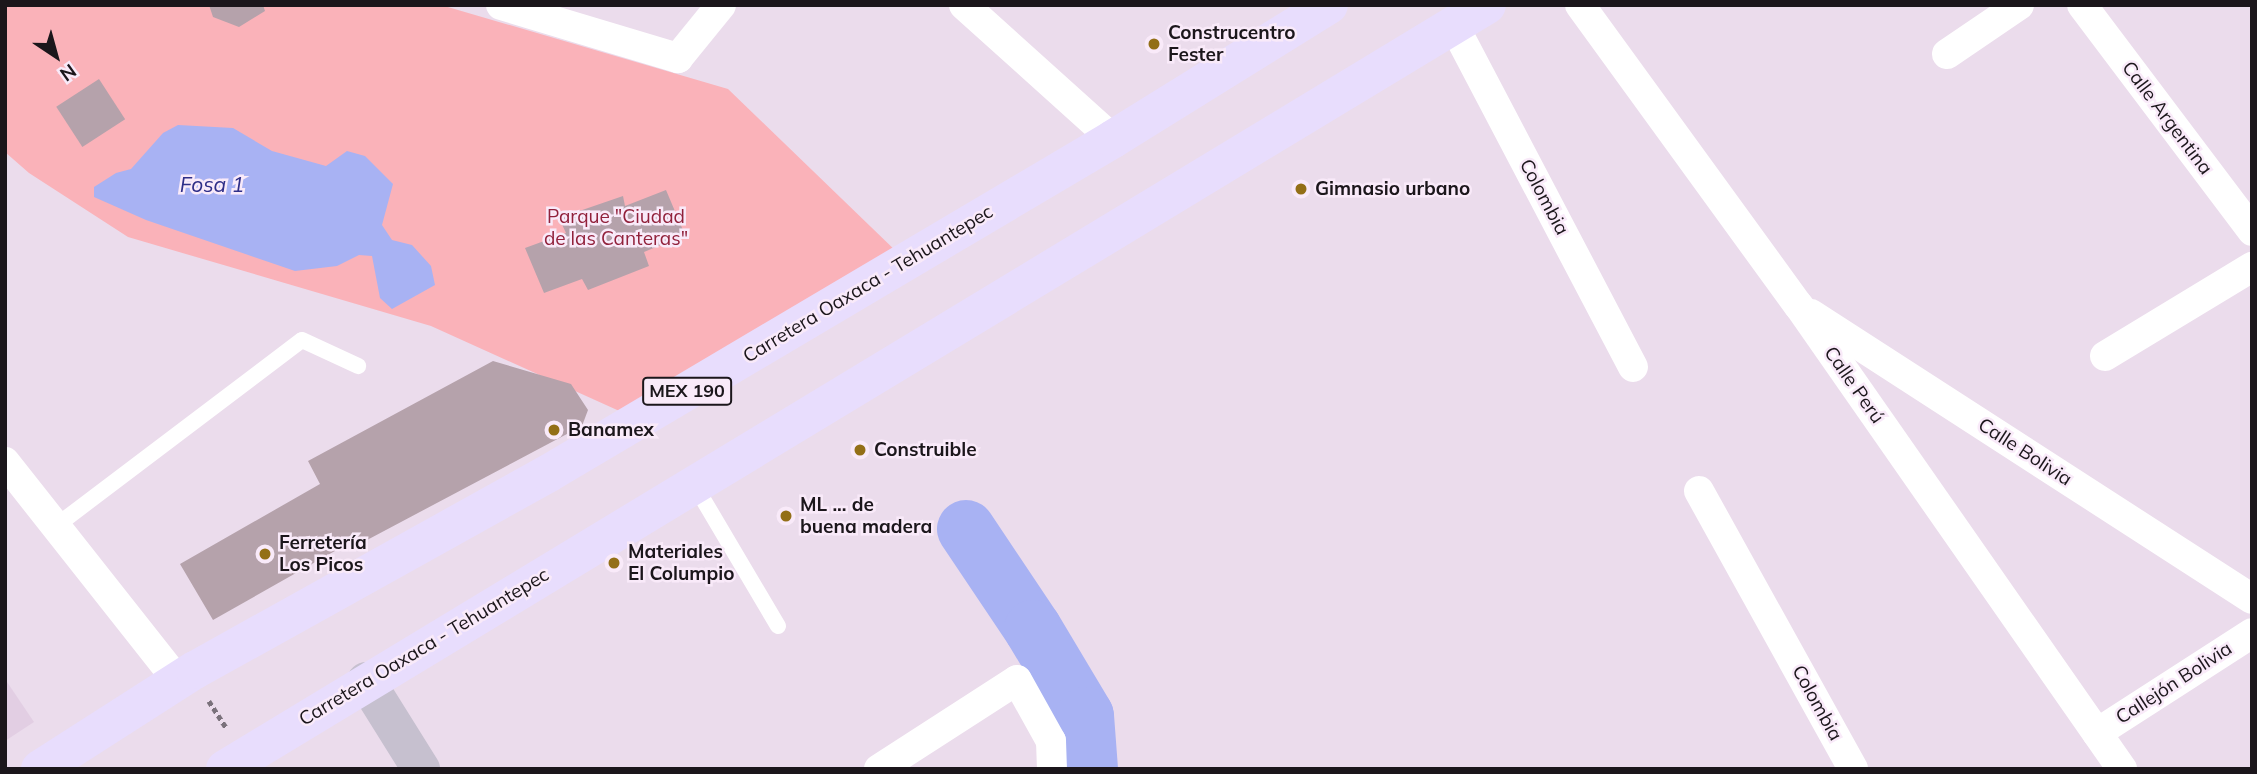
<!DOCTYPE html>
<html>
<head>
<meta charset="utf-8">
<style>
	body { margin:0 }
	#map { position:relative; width:2257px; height:774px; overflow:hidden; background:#ebdcec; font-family:Mulish,sans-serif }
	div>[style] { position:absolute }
	.built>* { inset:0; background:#e2cee3 }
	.green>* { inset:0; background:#fab2b9 }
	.water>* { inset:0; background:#a8b2f3 }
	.river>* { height:58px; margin:-29px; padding:0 29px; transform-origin:29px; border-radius:29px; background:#a8b2f3 }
	.building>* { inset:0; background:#b5a2ab; transform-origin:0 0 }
	.path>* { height:4.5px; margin-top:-2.25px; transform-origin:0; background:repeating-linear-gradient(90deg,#7a717b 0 5px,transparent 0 8.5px) }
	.lane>* { height:16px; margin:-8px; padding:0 8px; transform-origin:8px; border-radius:8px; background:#fff }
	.street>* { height:30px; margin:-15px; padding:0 15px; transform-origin:15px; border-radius:15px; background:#fff }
	.secondary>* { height:38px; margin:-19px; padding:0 19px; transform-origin:19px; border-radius:19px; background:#c6c0cf }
	.primary>* { height:38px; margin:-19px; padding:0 19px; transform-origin:19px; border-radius:19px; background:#e8ddfd }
	.dots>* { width:19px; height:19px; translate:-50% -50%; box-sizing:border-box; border:4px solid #f9eaf9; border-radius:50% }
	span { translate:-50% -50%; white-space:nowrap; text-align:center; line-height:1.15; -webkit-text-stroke:5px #f9eaf9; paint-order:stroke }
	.shield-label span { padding:2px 5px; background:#f9eaf9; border:2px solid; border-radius:5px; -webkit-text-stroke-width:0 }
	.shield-label { font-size:18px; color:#1b161b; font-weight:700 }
	.poi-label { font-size:19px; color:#1b161b; font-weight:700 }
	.left { translate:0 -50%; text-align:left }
	.street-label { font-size:19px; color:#1b161b }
	.park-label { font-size:19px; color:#91213b }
	.water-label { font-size:21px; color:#2f2e88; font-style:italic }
	.frame { position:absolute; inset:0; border:7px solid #1b161b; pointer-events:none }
	.north { position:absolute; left:21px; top:21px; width:70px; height:70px; -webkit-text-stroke:5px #f9eaf9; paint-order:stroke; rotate:144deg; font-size:19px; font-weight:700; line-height:28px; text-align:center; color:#1b161b }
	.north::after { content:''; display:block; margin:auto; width:24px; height:32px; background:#1b161b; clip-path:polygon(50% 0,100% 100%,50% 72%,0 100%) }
</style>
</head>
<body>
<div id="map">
	<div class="built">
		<i style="clip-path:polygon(5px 679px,34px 722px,5px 741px)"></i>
	</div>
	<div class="green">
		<i style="clip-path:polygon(5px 5px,441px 5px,728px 89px,900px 255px,626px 414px,431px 326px,128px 237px,29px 173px,5px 152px)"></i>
	</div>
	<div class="water">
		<i style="clip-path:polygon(178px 125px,233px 128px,272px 151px,326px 166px,347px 151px,365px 156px,393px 184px,382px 225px,392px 240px,412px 245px,431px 266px,435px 285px,392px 309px,380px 298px,372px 256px,359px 255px,337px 266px,295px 271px,146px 220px,94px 197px,94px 187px,116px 173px,131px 169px,163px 133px)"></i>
	</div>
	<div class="river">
		<i style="left:966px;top:529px;width:120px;rotate:56.2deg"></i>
		<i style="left:1033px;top:629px;width:101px;rotate:59.1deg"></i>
		<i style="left:1085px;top:716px;width:53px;rotate:85.7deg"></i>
	</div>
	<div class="building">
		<i style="clip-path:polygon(209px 5px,263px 5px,265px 11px,239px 27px,213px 17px)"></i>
		<i style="left:99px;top:79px;width:48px;height:51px;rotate:57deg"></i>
		<i style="clip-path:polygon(666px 190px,685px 235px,644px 252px,649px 266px,588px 290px,582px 279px,544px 293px,525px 248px,566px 233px,559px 218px,623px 196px,625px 206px)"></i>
		<i style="clip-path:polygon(493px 361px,571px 384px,588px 410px,582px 426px,352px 548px,349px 543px,213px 620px,180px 564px,320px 484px,308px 461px)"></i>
	</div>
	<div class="path">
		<i style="left:209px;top:701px;width:33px;rotate:57deg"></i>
	</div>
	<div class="lane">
		<i style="left:694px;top:484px;width:165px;rotate:59.4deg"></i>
		<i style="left:56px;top:526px;width:308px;rotate:-37.1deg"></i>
		<i style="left:302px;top:340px;width:62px;rotate:24.9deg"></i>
	</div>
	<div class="street">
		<i style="left:501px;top:5px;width:185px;rotate:16.7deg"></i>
		<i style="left:678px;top:58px;width:68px;rotate:-50.9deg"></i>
		<i style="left:964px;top:5px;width:200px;rotate:42deg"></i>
		<i style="left:1580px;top:5px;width:372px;rotate:54deg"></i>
		<i style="left:1799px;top:306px;width:565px;rotate:55.1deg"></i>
		<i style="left:2082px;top:5px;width:283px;rotate:53deg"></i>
		<i style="left:1454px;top:26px;width:385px;rotate:62.3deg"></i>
		<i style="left:1947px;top:54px;width:87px;rotate:-34.2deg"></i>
		<i style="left:1811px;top:314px;width:525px;rotate:32.87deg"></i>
		<i style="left:2105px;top:356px;width:172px;rotate:-31.2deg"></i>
		<i style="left:5px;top:462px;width:280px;rotate:51.7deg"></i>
		<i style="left:1699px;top:491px;width:318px;rotate:61deg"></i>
		<i style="left:2097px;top:733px;width:184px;rotate:-32.8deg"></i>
		<i style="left:879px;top:769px;width:164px;rotate:-32.8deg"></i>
		<i style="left:1017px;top:680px;width:70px;rotate:60.9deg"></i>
		<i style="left:1051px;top:741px;width:28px;rotate:88deg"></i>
	</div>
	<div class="secondary">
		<i style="left:366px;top:681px;width:104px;rotate:58deg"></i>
	</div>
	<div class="primary">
		<i style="left:40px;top:769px;width:184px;rotate:-32.6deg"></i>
		<i style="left:195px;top:670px;width:405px;rotate:-29.1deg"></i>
		<i style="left:549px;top:473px;width:655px;rotate:-30.63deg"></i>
		<i style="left:1113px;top:139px;width:254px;rotate:-31.8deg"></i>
		<i style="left:225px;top:769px;width:1475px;rotate:-31.19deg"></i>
	</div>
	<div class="dots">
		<i style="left:1154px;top:44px;background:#936f17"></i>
		<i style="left:1301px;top:189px;background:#936f17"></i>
		<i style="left:554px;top:430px;background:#936f17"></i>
		<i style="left:860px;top:450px;background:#936f17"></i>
		<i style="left:786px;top:516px;background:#936f17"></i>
		<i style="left:265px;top:554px;background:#936f17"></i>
		<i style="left:614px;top:563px;background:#936f17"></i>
	</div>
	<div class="shield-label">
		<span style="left:687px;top:391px">MEX 190</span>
	</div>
	<div class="poi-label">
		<span class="left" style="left:1168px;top:44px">Construcentro<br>Fester</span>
		<span class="left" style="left:1315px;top:189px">Gimnasio urbano</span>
		<span class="left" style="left:568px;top:430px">Banamex</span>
		<span class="left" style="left:874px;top:450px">Construible</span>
		<span class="left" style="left:800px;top:516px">ML ... de<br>buena madera</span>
		<span class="left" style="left:279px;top:554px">Ferretería<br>Los Picos</span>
		<span class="left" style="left:628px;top:563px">Materiales<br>El Columpio</span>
	</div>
	<div class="street-label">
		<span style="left:2167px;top:118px;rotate:53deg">Calle Argentina</span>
		<span style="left:1544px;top:197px;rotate:62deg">Colombia</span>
		<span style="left:868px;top:284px;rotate:-31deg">Carretera Oaxaca - Tehuantepec</span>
		<span style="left:1854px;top:385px;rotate:55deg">Calle Perú</span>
		<span style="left:2025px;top:452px;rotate:33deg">Calle Bolivia</span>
		<span style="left:424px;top:647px;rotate:-31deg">Carretera Oaxaca - Tehuantepec</span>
		<span style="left:2174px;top:683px;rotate:-33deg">Callejón Bolivia</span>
		<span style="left:1817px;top:703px;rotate:61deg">Colombia</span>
	</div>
	<div class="park-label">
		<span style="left:616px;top:228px">Parque "Ciudad<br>de las Canteras"</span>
	</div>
	<div class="water-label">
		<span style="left:212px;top:184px">Fosa 1</span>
	</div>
	<div class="frame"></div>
	<div class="north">N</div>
</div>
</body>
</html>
